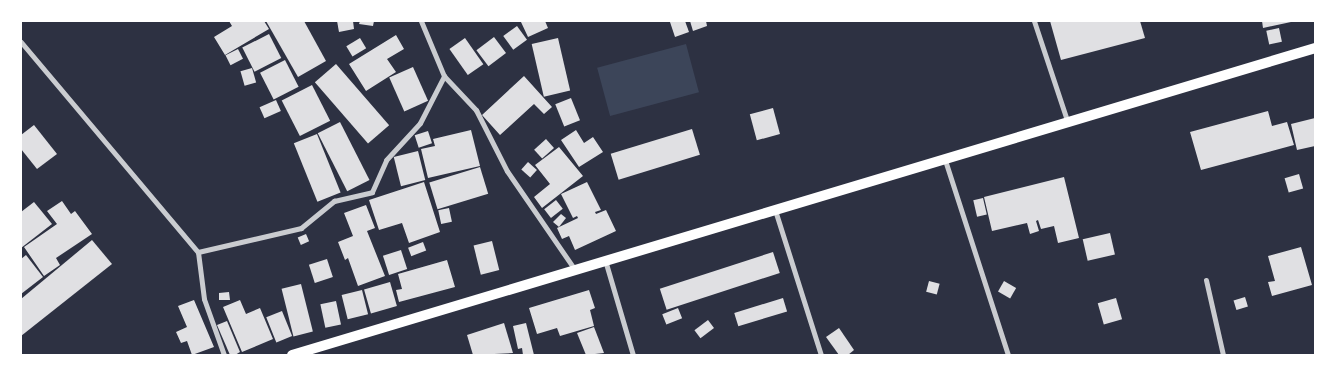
<!DOCTYPE html>
<html>
<head>
<meta charset="utf-8">
<style>
	body { margin:0 }
	#map { position:relative; width:1336px; height:376px; overflow:hidden; background:#2d3142; font-family:Helvetica,sans-serif }
	div>[style] { position:absolute }
	.green>* { inset:0; background:#3c4559; transform-origin:0 0 }
	.building>* { inset:0; background:#e0e0e3; transform-origin:0 0 }
	.minor>* { height:5px; margin:-2.5px; padding:0 2.5px; transform-origin:2.5px; border-radius:2.5px; background:#caccd0 }
	.secondary>* { height:10px; margin:-5px; padding:0 5px; transform-origin:5px; border-radius:5px; background:#fff }
	span { translate:-50% -50%; white-space:nowrap; text-align:center; line-height:1.15; -webkit-text-stroke:5px #fff; paint-order:stroke }
	.frame { position:absolute; inset:0; border:22px solid #fff; pointer-events:none }
</style>
</head>
<body>
<div id="map">
	<div class="green">
		<i style="left:686px;top:44px;width:50px;height:92px;rotate:75deg"></i>
	</div>
	<div class="building">
		<i style="clip-path:polygon(229px 21px,264px 21px,269px 29px,225px 55px,214px 37px,232px 26px)"></i>
		<i style="clip-path:polygon(266px 21px,304px 21px,326px 61px,298px 77px)"></i>
		<i style="clip-path:polygon(337px 21px,353px 21px,354px 29px,339px 32px)"></i>
		<i style="clip-path:polygon(360px 21px,374px 21px,373px 26px,359px 24px)"></i>
		<i style="clip-path:polygon(522px 21px,545px 21px,548px 28px,528px 37px,521px 22px)"></i>
		<i style="clip-path:polygon(685px 21px,689px 32px,675px 37px,670px 22px)"></i>
		<i style="clip-path:polygon(690px 21px,706px 21px,707px 26px,693px 31px)"></i>
		<i style="clip-path:polygon(1050px 21px,1140px 21px,1145px 38px,1061px 60px)"></i>
		<i style="clip-path:polygon(1262px 21px,1291px 21px,1291px 22px,1263px 28px)"></i>
		<i style="left:517px;top:26px;width:17px;height:17px;rotate:54deg"></i>
		<i style="left:1279px;top:28px;width:14px;height:13px;rotate:78deg"></i>
		<i style="left:269px;top:34px;width:27px;height:30px;rotate:63deg"></i>
		<i style="clip-path:polygon(396px 35px,404px 49px,387px 59px,396px 72px,366px 91px,349px 64px)"></i>
		<i style="left:494px;top:37px;width:20px;height:22px;rotate:53deg"></i>
		<i style="left:360px;top:38px;width:12px;height:16px;rotate:59deg"></i>
		<i style="left:465px;top:38px;width:32px;height:19px;rotate:55deg"></i>
		<i style="left:558px;top:38px;width:54px;height:27px;rotate:77deg"></i>
		<i style="left:238px;top:49px;width:11px;height:14px;rotate:63deg"></i>
		<i style="left:285px;top:60px;width:30px;height:28px;rotate:63deg"></i>
		<i style="left:336px;top:64px;width:81px;height:28px;rotate:49deg"></i>
		<i style="left:413px;top:67px;width:37px;height:26px;rotate:66deg"></i>
		<i style="left:252px;top:68px;width:15px;height:12px;rotate:74deg"></i>
		<i style="clip-path:polygon(524px 76px,552px 107px,544px 114px,534px 104px,500px 135px,482px 115px)"></i>
		<i style="left:312px;top:85px;width:40px;height:34px;rotate:63deg"></i>
		<i style="left:571px;top:98px;width:24px;height:17px;rotate:68deg"></i>
		<i style="left:276px;top:100px;width:12px;height:18px;rotate:66deg"></i>
		<i style="left:773px;top:108px;width:27px;height:24px;rotate:75deg"></i>
		<i style="clip-path:polygon(1268px 111px,1272px 126px,1287px 122px,1294px 145px,1201px 170px,1190px 132px)"></i>
		<i style="clip-path:polygon(1315px 118px,1315px 146px,1297px 150px,1291px 124px)"></i>
		<i style="left:340px;top:122px;width:65px;height:25px;rotate:63deg"></i>
		<i style="clip-path:polygon(34px 125px,57px 154px,37px 169px,21px 149px,21px 135px)"></i>
		<i style="left:692px;top:129px;width:27px;height:85px;rotate:73deg"></i>
		<i style="clip-path:polygon(471px 130px,480px 166px,428px 178px,421px 149px,435px 146px,433px 139px)"></i>
		<i style="clip-path:polygon(576px 130px,584px 143px,593px 137px,603px 152px,579px 167px,561px 140px)"></i>
		<i style="left:428px;top:131px;width:13px;height:14px;rotate:72deg"></i>
		<i style="left:317px;top:134px;width:63px;height:25px;rotate:68deg"></i>
		<i style="left:546px;top:139px;width:12px;height:16px;rotate:48deg"></i>
		<i style="clip-path:polygon(559px 147px,583px 176px,542px 208px,534px 197px,550px 184px,535px 165px)"></i>
		<i style="left:418px;top:151px;width:30px;height:25px;rotate:76deg"></i>
		<i style="left:528px;top:162px;width:12px;height:10px;rotate:42deg"></i>
		<i style="left:480px;top:167px;width:28px;height:53px;rotate:73deg"></i>
		<i style="left:1299px;top:174px;width:15px;height:15px;rotate:74deg"></i>
		<i style="clip-path:polygon(1064px 177px,1079px 238px,1058px 243px,1054px 226px,1041px 229px,1038px 220px,1036px 221px,1039px 231px,1030px 234px,1027px 223px,992px 231px,984px 197px)"></i>
		<i style="clip-path:polygon(424px 182px,440px 232px,409px 243px,402px 223px,379px 230px,369px 200px)"></i>
		<i style="clip-path:polygon(587px 182px,601px 210px,595px 212px,596px 214px,606px 210px,616px 231px,575px 250px,569px 236px,562px 239px,557px 228px,578px 218px,577px 216px,573px 218px,561px 194px)"></i>
		<i style="left:983px;top:198px;width:17px;height:10px;rotate:77deg"></i>
		<i style="left:556px;top:200px;width:11px;height:15px;rotate:52deg"></i>
		<i style="clip-path:polygon(62px 201px,71px 214px,75px 211px,92px 234px,56px 258px,60px 265px,44px 276px,24px 247px,57px 224px,47px 211px)"></i>
		<i style="clip-path:polygon(34px 202px,52px 224px,21px 248px,21px 212px)"></i>
		<i style="clip-path:polygon(366px 205px,375px 228px,367px 231px,385px 276px,358px 286px,348px 258px,345px 260px,338px 242px,353px 236px,344px 213px)"></i>
		<i style="left:449px;top:208px;width:14px;height:11px;rotate:78deg"></i>
		<i style="clip-path:polygon(561px 214px,566px 218px,559px 227px,553px 222px)"></i>
		<i style="left:1110px;top:233px;width:22px;height:28px;rotate:77deg"></i>
		<i style="left:306px;top:234px;width:8px;height:9px;rotate:67deg"></i>
		<i style="clip-path:polygon(92px 240px,112px 264px,21px 336px,21px 299px)"></i>
		<i style="left:492px;top:241px;width:30px;height:19px;rotate:76deg"></i>
		<i style="left:423px;top:242px;width:9px;height:16px;rotate:69deg"></i>
		<i style="clip-path:polygon(1301px 247px,1312px 285px,1272px 296px,1268px 282px,1275px 281px,1268px 256px)"></i>
		<i style="left:401px;top:250px;width:20px;height:19px;rotate:72deg"></i>
		<i style="left:773px;top:252px;width:22px;height:119px;rotate:72deg"></i>
		<i style="clip-path:polygon(26px 255px,43px 277px,21px 294px,21px 259px)"></i>
		<i style="left:327px;top:259px;width:19px;height:19px;rotate:72deg"></i>
		<i style="clip-path:polygon(447px 260px,455px 287px,399px 302px,396px 290px,402px 289px,398px 274px)"></i>
		<i style="left:929px;top:281px;width:11px;height:11px;rotate:15deg"></i>
		<i style="left:1004px;top:281px;width:14px;height:12px;rotate:30deg"></i>
		<i style="left:390px;top:282px;width:25px;height:27px;rotate:74deg"></i>
		<i style="left:301px;top:284px;width:49px;height:20px;rotate:76deg"></i>
		<i style="left:362px;top:290px;width:25px;height:21px;rotate:76deg"></i>
		<i style="clip-path:polygon(589px 290px,595px 308px,590px 310px,594px 326px,560px 336px,557px 328px,537px 334px,529px 308px)"></i>
		<i style="clip-path:polygon(229px 292px,230px 300px,219px 300px,219px 293px)"></i>
		<i style="left:1245px;top:297px;width:10px;height:12px;rotate:73deg"></i>
		<i style="left:783px;top:298px;width:14px;height:51px;rotate:73deg"></i>
		<i style="left:1116px;top:298px;width:22px;height:19px;rotate:74deg"></i>
		<i style="clip-path:polygon(194px 300px,214px 347px,192px 355px,187px 341px,181px 343px,176px 332px,187px 327px,178px 306px)"></i>
		<i style="clip-path:polygon(240px 300px,246px 314px,260px 308px,273px 339px,242px 352px,223px 307px)"></i>
		<i style="left:336px;top:301px;width:24px;height:16px;rotate:78deg"></i>
		<i style="left:678px;top:308px;width:11px;height:17px;rotate:68deg"></i>
		<i style="left:282px;top:311px;width:27px;height:17px;rotate:68deg"></i>
		<i style="left:708px;top:320px;width:10px;height:17px;rotate:53deg"></i>
		<i style="clip-path:polygon(227px 321px,240px 352px,235px 355px,230px 355px,217px 325px)"></i>
		<i style="clip-path:polygon(504px 323px,513px 353px,473px 355px,467px 335px)"></i>
		<i style="clip-path:polygon(526px 323px,534px 355px,523px 355px,522px 348px,518px 349px,513px 326px)"></i>
		<i style="clip-path:polygon(594px 327px,604px 353px,586px 355px,577px 333px)"></i>
		<i style="clip-path:polygon(839px 328px,854px 350px,848px 355px,839px 355px,826px 337px)"></i>
	</div>
	<div class="minor">
		<i style="left:421px;top:21px;width:60px;rotate:67.3deg"></i>
		<i style="left:444px;top:76px;width:47px;rotate:46.7deg"></i>
		<i style="left:476px;top:110px;width:68px;rotate:63.1deg"></i>
		<i style="left:507px;top:171px;width:120px;rotate:55.5deg"></i>
		<i style="left:1034px;top:21px;width:108px;rotate:71.6deg"></i>
		<i style="left:21px;top:42px;width:275px;rotate:49.9deg"></i>
		<i style="left:198px;top:252px;width:47px;rotate:82.7deg"></i>
		<i style="left:204px;top:299px;width:59px;rotate:70.3deg"></i>
		<i style="left:945px;top:160px;width:205px;rotate:72.1deg"></i>
		<i style="left:775px;top:210px;width:152px;rotate:72.4deg"></i>
		<i style="left:198px;top:252px;width:106px;rotate:-13.1deg"></i>
		<i style="left:301px;top:228px;width:43px;rotate:-39.3deg"></i>
		<i style="left:334px;top:201px;width:39px;rotate:-13deg"></i>
		<i style="left:372px;top:192px;width:35px;rotate:-66deg"></i>
		<i style="left:386px;top:160px;width:50px;rotate:-47.4deg"></i>
		<i style="left:420px;top:123px;width:53px;rotate:-62.9deg"></i>
		<i style="left:605px;top:260px;width:99px;rotate:73.6deg"></i>
		<i style="left:1206px;top:280px;width:77px;rotate:77.2deg"></i>
	</div>
	<div class="secondary">
		<i style="left:292px;top:355px;width:1068px;rotate:-16.7deg"></i>
	</div>
	<div class="frame"></div>
</div>
</body>
</html>
